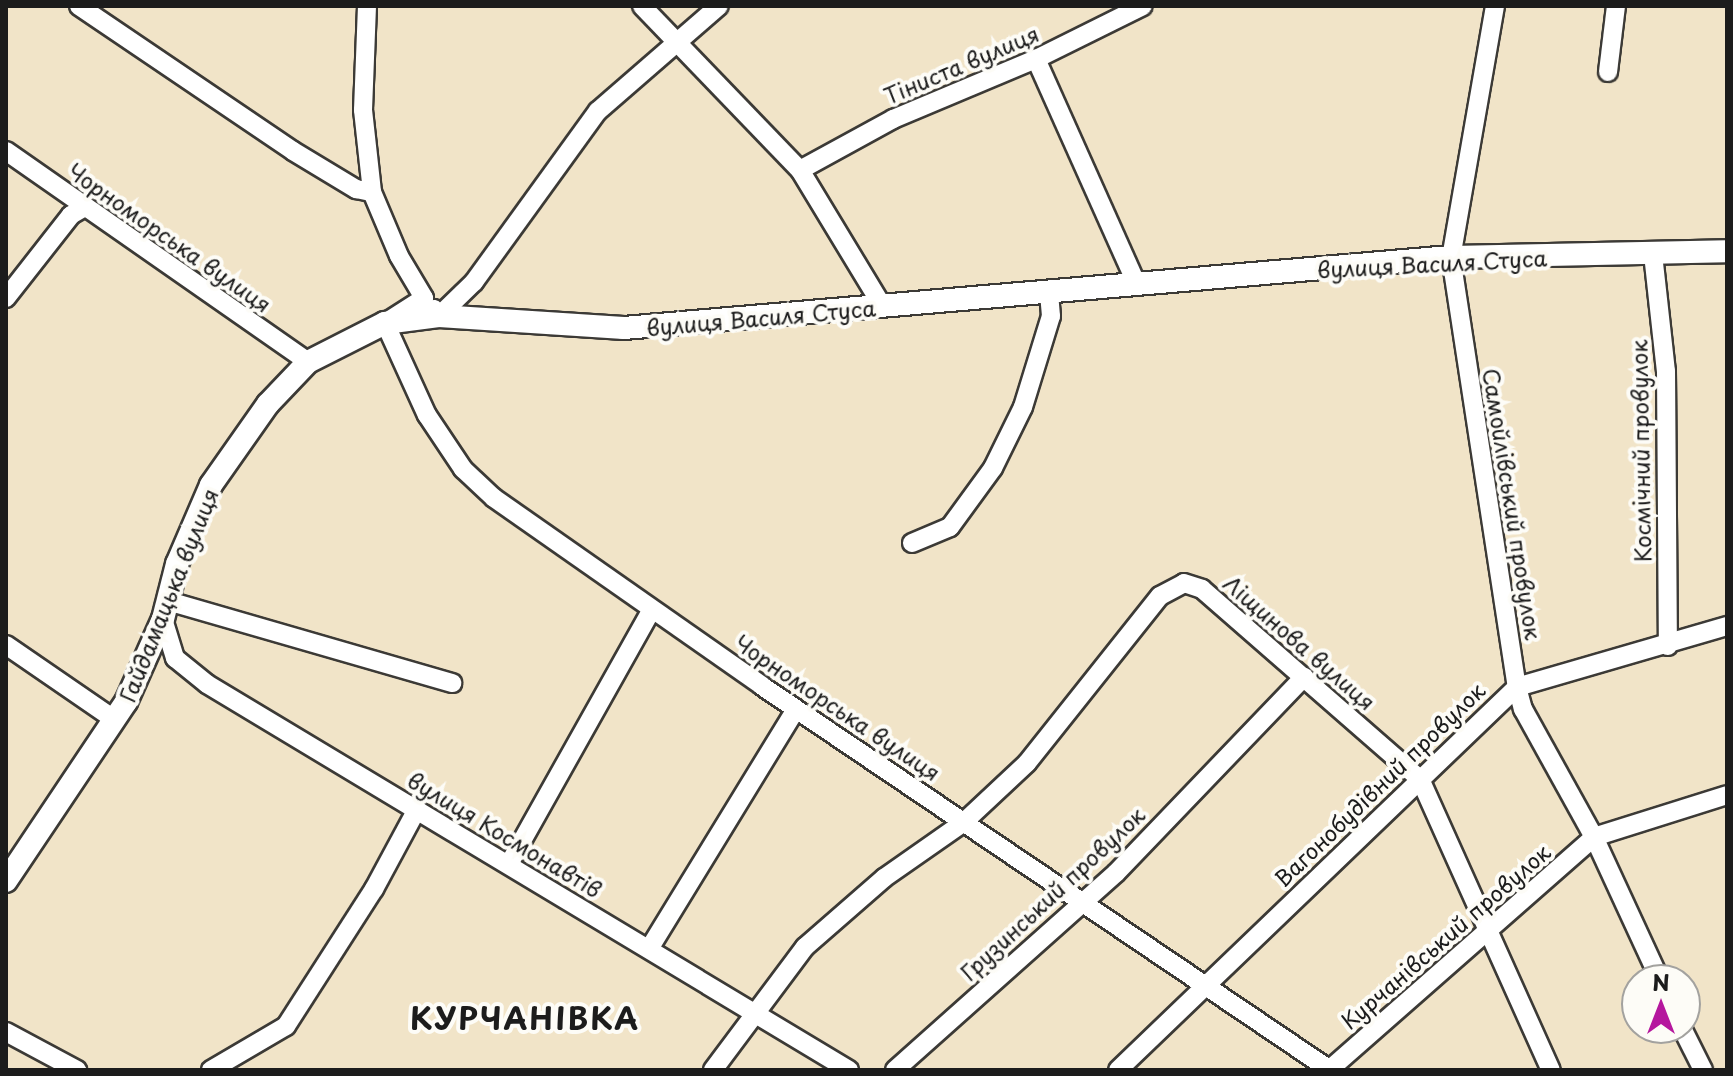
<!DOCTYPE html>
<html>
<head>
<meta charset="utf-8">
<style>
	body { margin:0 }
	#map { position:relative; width:1733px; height:1076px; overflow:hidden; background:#f1e4c8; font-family:"Playpen Sans",sans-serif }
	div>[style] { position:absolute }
	.roads { filter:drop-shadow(2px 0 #3c3a36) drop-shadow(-2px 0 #3c3a36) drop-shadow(0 2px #3c3a36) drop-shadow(0 -2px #3c3a36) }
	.minor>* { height:18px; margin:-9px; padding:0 9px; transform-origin:9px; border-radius:9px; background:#fff }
	.major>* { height:22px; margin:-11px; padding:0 11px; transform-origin:11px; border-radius:11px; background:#fff }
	span { translate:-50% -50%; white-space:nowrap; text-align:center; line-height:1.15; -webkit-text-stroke:8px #fdfcf7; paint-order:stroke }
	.street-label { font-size:22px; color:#1c1c1c }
	.district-label { font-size:30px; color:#1c1c1c; font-weight:700; letter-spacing:2px }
	.frame { position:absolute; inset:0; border:8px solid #1c1c1c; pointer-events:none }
	.north { position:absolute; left:1621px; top:964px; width:80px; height:80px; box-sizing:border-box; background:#fdfcf7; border:2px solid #a3a29f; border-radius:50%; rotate:0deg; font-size:22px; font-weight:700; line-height:32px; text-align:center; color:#1c1c1c }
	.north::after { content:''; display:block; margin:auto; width:28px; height:36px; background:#b5179e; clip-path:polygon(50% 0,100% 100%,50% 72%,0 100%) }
</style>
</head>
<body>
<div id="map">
	<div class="roads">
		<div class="minor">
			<i style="left:79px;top:6px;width:258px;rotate:34.1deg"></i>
			<i style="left:293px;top:151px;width:74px;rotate:31.1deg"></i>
			<i style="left:356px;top:189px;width:16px;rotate:11deg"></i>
			<i style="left:367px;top:6px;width:104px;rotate:92.2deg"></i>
			<i style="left:363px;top:110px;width:82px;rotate:83.7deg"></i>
			<i style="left:372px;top:192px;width:69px;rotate:67.1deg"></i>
			<i style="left:399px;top:256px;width:49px;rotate:59.2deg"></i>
			<i style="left:424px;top:298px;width:46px;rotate:147.3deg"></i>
			<i style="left:385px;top:323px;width:101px;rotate:65.5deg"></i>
			<i style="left:427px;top:415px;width:65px;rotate:56.3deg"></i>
			<i style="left:463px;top:469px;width:42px;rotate:43.1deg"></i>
			<i style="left:494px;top:498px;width:327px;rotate:35deg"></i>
			<i style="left:762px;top:686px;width:686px;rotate:34.06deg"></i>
			<i style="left:642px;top:6px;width:228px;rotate:46.1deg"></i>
			<i style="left:800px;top:170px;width:160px;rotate:58.8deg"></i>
			<i style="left:1495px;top:6px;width:255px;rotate:99.9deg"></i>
			<i style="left:1451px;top:257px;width:435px;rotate:81.3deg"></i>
			<i style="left:1517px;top:687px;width:23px;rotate:75deg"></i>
			<i style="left:1523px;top:709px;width:146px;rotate:61deg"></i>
			<i style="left:1594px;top:837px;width:157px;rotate:65.2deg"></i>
			<i style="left:1036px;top:59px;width:248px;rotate:65.9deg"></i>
			<i style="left:1608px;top:72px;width:66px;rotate:-83.1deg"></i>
			<i style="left:6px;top:151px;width:368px;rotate:34.9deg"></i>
			<i style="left:800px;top:170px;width:106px;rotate:-28.7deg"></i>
			<i style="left:893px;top:119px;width:155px;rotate:-22.8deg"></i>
			<i style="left:1036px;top:59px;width:119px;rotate:-26.4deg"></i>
			<i style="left:1653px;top:254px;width:118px;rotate:83.7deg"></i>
			<i style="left:1666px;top:371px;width:275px;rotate:89.6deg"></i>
			<i style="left:6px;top:298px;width:105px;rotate:-51.9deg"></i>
			<i style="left:71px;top:215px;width:14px;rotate:-30deg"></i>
			<i style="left:434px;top:309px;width:9px;rotate:54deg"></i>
			<i style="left:439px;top:316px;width:49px;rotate:-44.2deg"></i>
			<i style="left:474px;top:282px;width:211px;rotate:-54.1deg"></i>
			<i style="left:598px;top:111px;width:160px;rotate:-41deg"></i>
			<i style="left:912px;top:543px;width:41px;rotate:-22.8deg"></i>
			<i style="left:950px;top:527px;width:73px;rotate:-53.9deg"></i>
			<i style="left:993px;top:468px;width:68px;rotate:-63.8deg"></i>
			<i style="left:1023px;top:407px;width:95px;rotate:-72.9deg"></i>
			<i style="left:1051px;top:316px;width:22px;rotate:-95deg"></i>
			<i style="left:168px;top:601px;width:296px;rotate:16.1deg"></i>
			<i style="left:163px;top:619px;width:41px;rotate:72.9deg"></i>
			<i style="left:175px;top:658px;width:41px;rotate:39.1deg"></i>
			<i style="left:207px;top:684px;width:749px;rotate:31.02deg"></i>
			<i style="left:6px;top:645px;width:132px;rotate:34.5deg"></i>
			<i style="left:509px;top:864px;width:292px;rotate:-60.7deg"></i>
			<i style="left:649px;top:949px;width:281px;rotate:-58.5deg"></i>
			<i style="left:1682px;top:1028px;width:47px;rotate:63.4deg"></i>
			<i style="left:6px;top:1032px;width:81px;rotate:28.2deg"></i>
			<i style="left:211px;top:1070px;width:87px;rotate:-30.4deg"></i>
			<i style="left:286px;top:1026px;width:163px;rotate:-57.3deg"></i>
			<i style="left:374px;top:889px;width:91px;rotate:-61.7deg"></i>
			<i style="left:713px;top:1070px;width:154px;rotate:-53.2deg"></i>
			<i style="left:805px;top:947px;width:105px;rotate:-41.1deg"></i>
			<i style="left:884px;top:878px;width:98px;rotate:-35deg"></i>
			<i style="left:964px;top:822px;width:86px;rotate:-43.1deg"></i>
			<i style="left:1027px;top:763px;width:213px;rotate:-51.5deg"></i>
			<i style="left:1160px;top:596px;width:27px;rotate:-28deg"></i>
			<i style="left:1184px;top:583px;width:19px;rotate:18deg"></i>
			<i style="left:1202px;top:589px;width:289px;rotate:41.1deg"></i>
			<i style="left:1420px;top:779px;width:319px;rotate:65.8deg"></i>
			<i style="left:895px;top:1070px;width:296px;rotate:-41.7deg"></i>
			<i style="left:1116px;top:873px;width:272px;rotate:-46.2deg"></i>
			<i style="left:1118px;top:1070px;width:553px;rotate:-43.83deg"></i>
			<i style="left:1517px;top:687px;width:219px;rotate:-16.2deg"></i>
			<i style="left:1329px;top:1070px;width:353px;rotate:-41.3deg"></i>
			<i style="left:1594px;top:837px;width:139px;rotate:-17.5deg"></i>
		</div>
		<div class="major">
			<i style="left:6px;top:881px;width:216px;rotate:-56.2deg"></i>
			<i style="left:126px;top:702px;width:91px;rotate:-66deg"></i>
			<i style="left:163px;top:619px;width:57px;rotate:-75.7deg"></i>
			<i style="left:177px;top:564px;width:86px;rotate:-66.7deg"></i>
			<i style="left:211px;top:485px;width:99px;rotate:-54.9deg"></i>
			<i style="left:268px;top:404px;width:58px;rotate:-46.4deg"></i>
			<i style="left:308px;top:362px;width:86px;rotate:-26.9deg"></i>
			<i style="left:385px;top:323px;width:54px;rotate:-7.4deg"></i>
			<i style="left:439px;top:316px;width:185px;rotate:3.7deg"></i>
			<i style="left:624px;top:328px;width:830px;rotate:-4.91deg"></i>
			<i style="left:1451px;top:257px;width:276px;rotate:-1.2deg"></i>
		</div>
	</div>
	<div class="street-label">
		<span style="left:961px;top:64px;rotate:-23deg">Тіниста вулиця</span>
		<span style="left:170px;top:237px;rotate:35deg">Чорноморська вулиця</span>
		<span style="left:1432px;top:263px;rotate:-3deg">вулиця Василя Стуса</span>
		<span style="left:761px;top:317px;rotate:-5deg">вулиця Василя Стуса</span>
		<span style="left:1640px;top:451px;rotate:-91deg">Космічний провулок</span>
		<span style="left:1513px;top:504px;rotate:81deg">Самойлівський провулок</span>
		<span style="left:168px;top:595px;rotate:-68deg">Гайдамацька вулиця</span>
		<span style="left:1300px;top:642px;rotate:41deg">Ліщинова вулиця</span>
		<span style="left:838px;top:707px;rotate:34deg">Чорноморська вулиця</span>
		<span style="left:1379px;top:784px;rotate:-44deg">Вагонобудівний провулок</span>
		<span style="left:505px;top:834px;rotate:31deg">вулиця Космонавтів</span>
		<span style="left:1052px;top:893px;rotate:-43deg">Грузинський провулок</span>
		<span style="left:1445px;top:936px;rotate:-41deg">Курчанівський провулок</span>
	</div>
	<div class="district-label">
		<span style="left:525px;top:1018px">КУРЧАНІВКА</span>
	</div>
	<div class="frame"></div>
	<div class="north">N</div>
</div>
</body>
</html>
